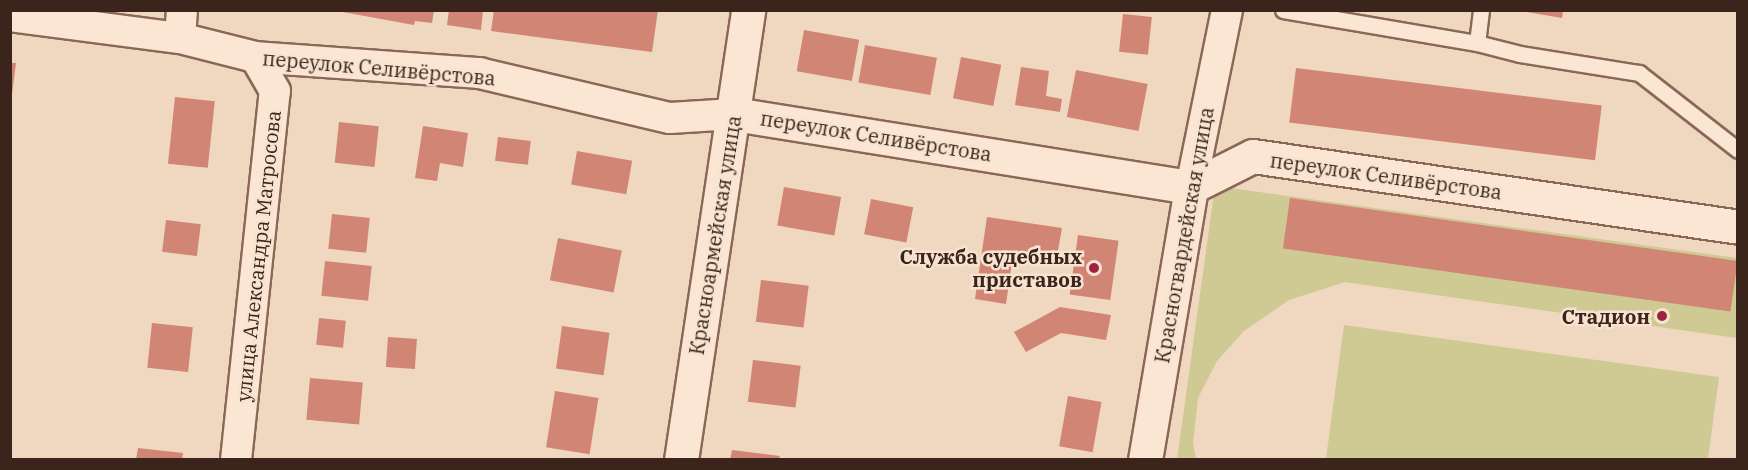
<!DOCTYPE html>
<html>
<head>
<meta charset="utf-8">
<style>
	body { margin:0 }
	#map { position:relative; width:1748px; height:470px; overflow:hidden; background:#f0d7c0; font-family:"IBM Plex Serif",serif }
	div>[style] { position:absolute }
	.green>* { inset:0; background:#cfc994 }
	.building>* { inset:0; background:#d18574; transform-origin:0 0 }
	.roads { filter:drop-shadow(2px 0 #8b6757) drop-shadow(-2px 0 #8b6757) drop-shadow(0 2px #8b6757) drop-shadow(0 -2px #8b6757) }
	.service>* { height:15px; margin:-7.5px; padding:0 7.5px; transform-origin:7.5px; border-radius:7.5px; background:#fbe6d4 }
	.minor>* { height:30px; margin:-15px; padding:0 15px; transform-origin:15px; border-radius:15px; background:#fbe6d4 }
	.tertiary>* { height:33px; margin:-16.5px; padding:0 16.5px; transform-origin:16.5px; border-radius:16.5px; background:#fbe6d4 }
	.secondary>* { height:33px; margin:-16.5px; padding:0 16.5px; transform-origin:16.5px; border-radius:16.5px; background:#fbe6d4 }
	.dots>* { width:16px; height:16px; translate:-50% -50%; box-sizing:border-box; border:3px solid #f7e3d0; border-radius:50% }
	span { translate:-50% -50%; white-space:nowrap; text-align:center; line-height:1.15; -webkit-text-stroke:5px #f7e3d0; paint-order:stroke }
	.street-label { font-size:20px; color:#3a241c }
	.poi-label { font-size:20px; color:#3a241c; font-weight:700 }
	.right { translate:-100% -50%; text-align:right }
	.frame { position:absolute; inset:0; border:12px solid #3a241c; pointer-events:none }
</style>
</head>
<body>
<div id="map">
	<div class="green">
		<i style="clip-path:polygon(1215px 186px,1737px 258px,1737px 338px,1345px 282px,1289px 300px,1244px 331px,1217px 361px,1198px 398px,1193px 443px,1196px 459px,1177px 460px)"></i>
		<i style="clip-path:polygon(1344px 325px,1719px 377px,1708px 459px,1326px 459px)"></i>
	</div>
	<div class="building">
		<i style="clip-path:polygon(332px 10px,434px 10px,432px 23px,415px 21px,414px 25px)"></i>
		<i style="clip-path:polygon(449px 10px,483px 10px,481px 30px,447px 25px)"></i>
		<i style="clip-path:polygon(494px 10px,658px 10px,652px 52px,491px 31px)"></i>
		<i style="clip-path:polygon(1516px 10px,1563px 10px,1562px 18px)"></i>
		<i style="left:1123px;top:14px;width:29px;height:38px;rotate:6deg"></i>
		<i style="left:804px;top:30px;width:56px;height:42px;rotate:10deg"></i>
		<i style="left:865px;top:45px;width:73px;height:38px;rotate:10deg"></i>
		<i style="left:961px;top:57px;width:41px;height:42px;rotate:11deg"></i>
		<i style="clip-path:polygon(10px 63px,16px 63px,12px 94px,10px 94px)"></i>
		<i style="clip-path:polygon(1021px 67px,1049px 71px,1046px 96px,1062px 99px,1060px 112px,1015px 105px)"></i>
		<i style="left:1296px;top:68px;width:308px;height:55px;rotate:7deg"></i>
		<i style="left:1076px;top:70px;width:73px;height:48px;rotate:11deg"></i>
		<i style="left:175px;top:97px;width:40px;height:67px;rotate:6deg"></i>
		<i style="left:339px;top:122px;width:40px;height:41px;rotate:6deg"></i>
		<i style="clip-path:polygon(423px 126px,468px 133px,463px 167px,440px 163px,437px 181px,415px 178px)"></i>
		<i style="left:498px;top:137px;width:33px;height:24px;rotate:7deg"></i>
		<i style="left:577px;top:151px;width:56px;height:34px;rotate:10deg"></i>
		<i style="left:784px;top:187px;width:58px;height:39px;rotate:10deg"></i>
		<i style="left:1290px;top:198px;width:452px;height:51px;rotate:8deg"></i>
		<i style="left:871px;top:199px;width:43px;height:36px;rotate:11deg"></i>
		<i style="left:332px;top:214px;width:38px;height:35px;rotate:6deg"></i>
		<i style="clip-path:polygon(987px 217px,1062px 228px,1056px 262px,1013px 255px,1006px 304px,975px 299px)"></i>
		<i style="left:166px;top:220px;width:35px;height:32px;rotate:7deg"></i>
		<i style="left:1078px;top:235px;width:41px;height:60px;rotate:8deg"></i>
		<i style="left:558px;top:238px;width:65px;height:43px;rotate:11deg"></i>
		<i style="left:325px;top:261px;width:47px;height:35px;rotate:6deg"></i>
		<i style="left:761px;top:280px;width:48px;height:42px;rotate:7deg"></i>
		<i style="clip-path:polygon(1060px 307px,1111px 315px,1106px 340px,1061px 333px,1026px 352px,1014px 332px)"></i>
		<i style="left:319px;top:318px;width:27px;height:27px;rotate:6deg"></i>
		<i style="left:152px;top:323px;width:41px;height:45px;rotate:6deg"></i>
		<i style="left:562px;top:326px;width:48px;height:43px;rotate:8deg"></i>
		<i style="left:388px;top:337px;width:29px;height:30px;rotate:4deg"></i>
		<i style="left:753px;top:360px;width:48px;height:42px;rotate:7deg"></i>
		<i style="left:310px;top:378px;width:53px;height:42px;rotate:5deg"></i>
		<i style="left:555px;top:391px;width:44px;height:57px;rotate:9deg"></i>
		<i style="left:1068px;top:396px;width:34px;height:51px;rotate:10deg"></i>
		<i style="clip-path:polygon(138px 448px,183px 453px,182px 460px,136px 460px)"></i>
		<i style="clip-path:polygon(732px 450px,780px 456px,779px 460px,730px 460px)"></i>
	</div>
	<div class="roads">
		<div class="service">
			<i style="left:1283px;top:10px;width:197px;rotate:9.7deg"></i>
			<i style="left:1477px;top:43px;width:33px;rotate:-83deg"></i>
			<i style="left:1477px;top:43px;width:44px;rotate:14.3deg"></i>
			<i style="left:1520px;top:54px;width:121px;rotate:9.1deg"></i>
			<i style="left:1639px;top:73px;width:125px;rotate:37.9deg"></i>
		</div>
		<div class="minor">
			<i style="left:10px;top:16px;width:171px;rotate:7.4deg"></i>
			<i style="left:180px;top:38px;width:77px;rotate:14.2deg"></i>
			<i style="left:255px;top:57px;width:225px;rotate:4.1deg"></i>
			<i style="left:479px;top:73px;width:196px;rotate:13.3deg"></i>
			<i style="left:670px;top:118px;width:64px;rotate:-3.6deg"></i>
			<i style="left:180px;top:38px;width:28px;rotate:-86deg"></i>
			<i style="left:1191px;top:187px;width:181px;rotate:-78.5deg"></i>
			<i style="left:236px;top:460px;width:371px;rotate:-84deg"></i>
			<i style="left:275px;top:91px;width:39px;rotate:-120deg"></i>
		</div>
		<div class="tertiary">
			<i style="left:734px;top:114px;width:463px;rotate:9.1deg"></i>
			<i style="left:1191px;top:187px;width:69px;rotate:-26.6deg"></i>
			<i style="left:1253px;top:156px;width:490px;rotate:8.3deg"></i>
			<i style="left:1145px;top:460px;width:277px;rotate:-80.4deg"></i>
		</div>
		<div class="secondary">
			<i style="left:681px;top:460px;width:455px;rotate:-81.5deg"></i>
		</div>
	</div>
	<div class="dots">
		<i style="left:1094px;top:268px;background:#9d2340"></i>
		<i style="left:1662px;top:316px;background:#9d2340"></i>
	</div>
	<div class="street-label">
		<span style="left:379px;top:68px;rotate:5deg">переулок Селивёрстова</span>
		<span style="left:876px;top:136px;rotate:9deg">переулок Селивёрстова</span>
		<span style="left:1386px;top:176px;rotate:8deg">переулок Селивёрстова</span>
		<span style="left:715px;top:235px;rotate:-81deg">Красноармейская улица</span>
		<span style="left:1184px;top:235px;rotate:-80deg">Красногвардейская улица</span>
		<span style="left:258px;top:256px;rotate:-84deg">улица Александра Матросова</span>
	</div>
	<div class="poi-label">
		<span class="right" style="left:1082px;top:268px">Служба судебных<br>приставов</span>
		<span class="right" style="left:1650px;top:316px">Стадион</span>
	</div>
	<div class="frame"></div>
</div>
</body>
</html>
